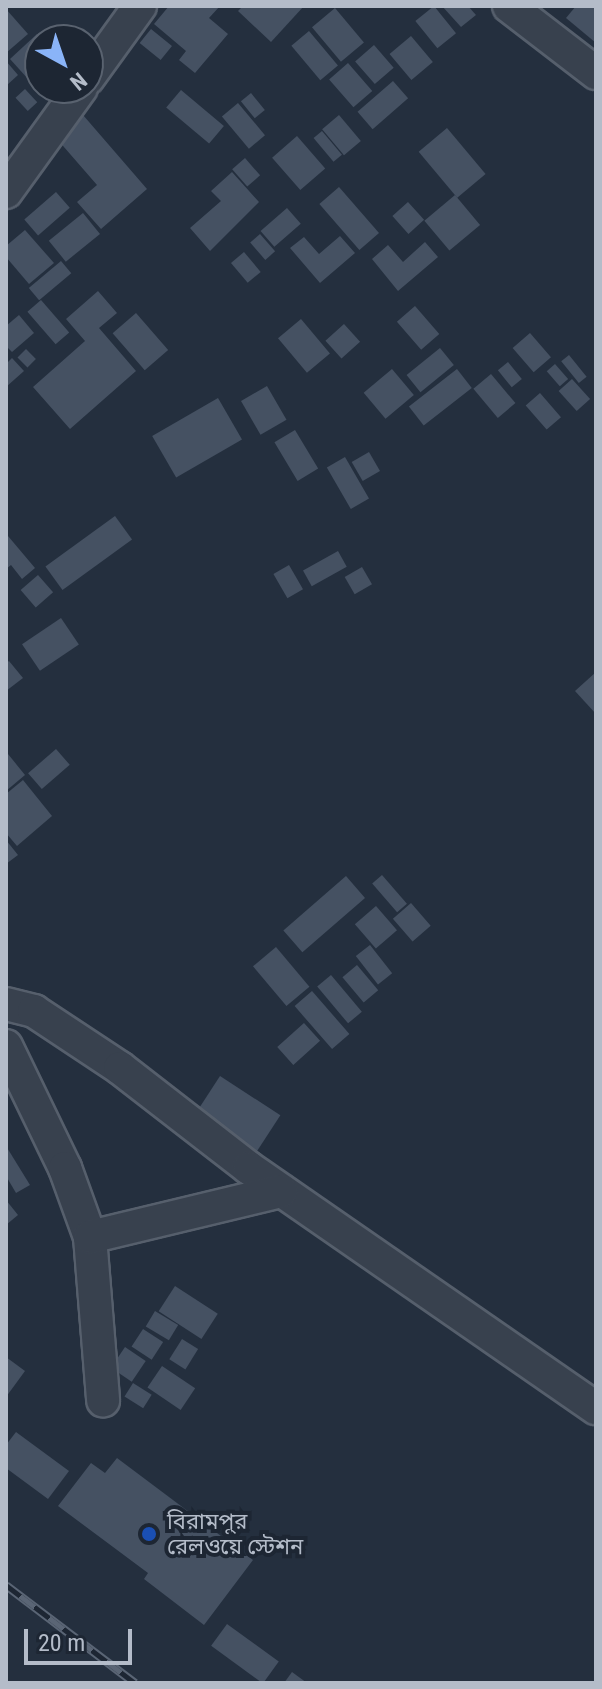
<!DOCTYPE html>
<html>
<head>
<meta charset="utf-8">
<style>
	body { margin:0 }
	#map { position:relative; width:602px; height:1689px; overflow:hidden; background:#242f3e; font-family:"Roboto Condensed","Noto Sans Bengali",sans-serif }
	div>[style] { position:absolute }
	.building>* { inset:0; background:#455162; transform-origin:0 0 }
	.roads { filter:drop-shadow(2px 0 #565f6c) drop-shadow(-2px 0 #565f6c) drop-shadow(0 2px #565f6c) drop-shadow(0 -2px #565f6c) }
	.minor>* { height:32px; margin:-16px; padding:0 16px; transform-origin:16px; border-radius:16px; background:#38414e }
	.rail>* { height:9px; margin-top:-4.5px; transform-origin:0; background:repeating-linear-gradient(90deg,#1d2633 0 18px,#5a6575 0 36px); box-sizing:border-box; border-block:2px solid #5a6575 }
	.dots>* { width:22px; height:22px; translate:-50% -50%; box-sizing:border-box; border:4px solid #1d2633; border-radius:50% }
	span { translate:-50% -50%; white-space:nowrap; text-align:center; line-height:1.15; -webkit-text-stroke:8px #1d2633; paint-order:stroke }
	.poi-label { font-size:22px; color:#b4bcc9 }
	.left { translate:0 -50%; text-align:left }
	.frame { position:absolute; inset:0; border:8px solid #b4bcc9; pointer-events:none }
	.north { position:absolute; left:24px; top:24px; width:80px; height:80px; box-sizing:border-box; background:#1d2633; border:2px solid #59626f; border-radius:50%; rotate:140deg; font-size:22px; font-weight:700; line-height:32px; text-align:center; color:#b4bcc9 }
	.north::after { content:''; display:block; margin:auto; width:28px; height:36px; background:#8ab4f8; clip-path:polygon(50% 0,100% 100%,50% 72%,0 100%) }
	.scale { position:absolute; left:24px; top:1629px; width:108px; height:36px; box-sizing:border-box; border:4px solid #b4bcc9; border-top:0; padding-left:10px; font-size:24px; line-height:28px; white-space:nowrap; color:#b4bcc9; -webkit-text-stroke:6px #1d2633; paint-order:stroke }
</style>
</head>
<body>
<div id="map">
	<div class="building">
		<i style="clip-path:polygon(169px 6px,220px 6px,209px 18px,228px 34px,195px 73px,179px 60px,186px 51px,154px 24px)"></i>
		<i style="clip-path:polygon(243px 6px,304px 6px,271px 42px,238px 11px)"></i>
		<i style="left:434px;top:6px;width:35px;height:24px;rotate:51deg"></i>
		<i style="clip-path:polygon(442px 6px,468px 6px,476px 15px,461px 27px)"></i>
		<i style="clip-path:polygon(576px 6px,596px 6px,596px 43px,566px 18px)"></i>
		<i style="left:335px;top:8px;width:45px;height:30px;rotate:50deg"></i>
		<i style="clip-path:polygon(6px 9px,28px 34px,6px 53px)"></i>
		<i style="left:151px;top:29px;width:27px;height:18px;rotate:39deg"></i>
		<i style="left:309px;top:31px;width:45px;height:23px;rotate:50deg"></i>
		<i style="clip-path:polygon(37px 34px,42px 40px,38px 90px,10px 59px)"></i>
		<i style="left:411px;top:36px;width:34px;height:28px;rotate:50deg"></i>
		<i style="left:374px;top:45px;width:30px;height:25px;rotate:49deg"></i>
		<i style="clip-path:polygon(6px 61px,18px 75px,6px 86px)"></i>
		<i style="left:348px;top:63px;width:37px;height:25px;rotate:49deg"></i>
		<i style="left:393px;top:81px;width:23px;height:47px;rotate:49deg"></i>
		<i style="left:25px;top:89px;width:18px;height:13px;rotate:47deg"></i>
		<i style="left:181px;top:90px;width:56px;height:23px;rotate:40deg"></i>
		<i style="left:251px;top:93px;width:22px;height:13px;rotate:51deg"></i>
		<i style="left:238px;top:103px;width:42px;height:21px;rotate:50deg"></i>
		<i style="clip-path:polygon(83px 115px,147px 189px,101px 229px,77px 202px,97px 185px,57px 139px)"></i>
		<i style="left:339px;top:115px;width:34px;height:22px;rotate:50deg"></i>
		<i style="left:447px;top:128px;width:60px;height:37px;rotate:50deg"></i>
		<i style="left:322px;top:131px;width:31px;height:11px;rotate:50deg"></i>
		<i style="left:297px;top:136px;width:43px;height:33px;rotate:49deg"></i>
		<i style="left:245px;top:158px;width:23px;height:17px;rotate:49deg"></i>
		<i style="clip-path:polygon(232px 172px,259px 202px,210px 251px,190px 228px,221px 201px,211px 191px)"></i>
		<i style="left:339px;top:187px;width:61px;height:26px;rotate:49deg"></i>
		<i style="left:56px;top:192px;width:21px;height:42px;rotate:49deg"></i>
		<i style="left:455px;top:195px;width:39px;height:40px;rotate:50deg"></i>
		<i style="left:408px;top:202px;width:24px;height:21px;rotate:48deg"></i>
		<i style="left:287px;top:208px;width:21px;height:35px;rotate:49deg"></i>
		<i style="left:83px;top:213px;width:27px;height:44px;rotate:51deg"></i>
		<i style="clip-path:polygon(25px 230px,54px 263px,29px 284px,6px 257px,6px 246px)"></i>
		<i style="left:260px;top:234px;width:23px;height:13px;rotate:49deg"></i>
		<i style="clip-path:polygon(340px 236px,355px 253px,320px 283px,290px 248px,304px 237px,319px 254px)"></i>
		<i style="clip-path:polygon(425px 242px,438px 257px,398px 291px,372px 259px,388px 245px,403px 262px)"></i>
		<i style="left:244px;top:252px;width:26px;height:17px;rotate:50deg"></i>
		<i style="left:61px;top:261px;width:16px;height:42px;rotate:50deg"></i>
		<i style="clip-path:polygon(98px 291px,117px 313px,99px 328px,136px 371px,70px 429px,33px 387px,85px 341px,66px 319px)"></i>
		<i style="left:41px;top:300px;width:43px;height:18px;rotate:49deg"></i>
		<i style="left:415px;top:306px;width:37px;height:24px;rotate:49deg"></i>
		<i style="left:136px;top:313px;width:49px;height:31px;rotate:49deg"></i>
		<i style="clip-path:polygon(19px 315px,34px 333px,12px 352px,6px 346px,6px 326px)"></i>
		<i style="left:301px;top:319px;width:45px;height:30px;rotate:50deg"></i>
		<i style="left:344px;top:324px;width:24px;height:25px;rotate:48deg"></i>
		<i style="left:530px;top:333px;width:32px;height:23px;rotate:49deg"></i>
		<i style="left:440px;top:348px;width:22px;height:43px;rotate:51deg"></i>
		<i style="left:26px;top:349px;width:14px;height:12px;rotate:45deg"></i>
		<i style="left:569px;top:355px;width:28px;height:10px;rotate:51deg"></i>
		<i style="clip-path:polygon(12px 358px,24px 371px,6px 387px,6px 364px)"></i>
		<i style="left:508px;top:362px;width:22px;height:13px;rotate:51deg"></i>
		<i style="left:555px;top:364px;width:20px;height:11px;rotate:49deg"></i>
		<i style="left:392px;top:369px;width:34px;height:37px;rotate:50deg"></i>
		<i style="left:457px;top:369px;width:24px;height:61px;rotate:52deg"></i>
		<i style="left:491px;top:374px;width:38px;height:23px;rotate:50deg"></i>
		<i style="left:572px;top:379px;width:27px;height:18px;rotate:48deg"></i>
		<i style="left:267px;top:386px;width:39px;height:30px;rotate:60deg"></i>
		<i style="left:540px;top:393px;width:32px;height:19px;rotate:49deg"></i>
		<i style="left:218px;top:398px;width:48px;height:76px;rotate:60deg"></i>
		<i style="left:295px;top:430px;width:45px;height:24px;rotate:59deg"></i>
		<i style="left:369px;top:452px;width:22px;height:20px;rotate:60deg"></i>
		<i style="left:345px;top:457px;width:48px;height:21px;rotate:60deg"></i>
		<i style="left:115px;top:516px;width:29px;height:86px;rotate:54deg"></i>
		<i style="clip-path:polygon(8px 536px,35px 568px,22px 579px,11px 565px,6px 569px)"></i>
		<i style="left:338px;top:551px;width:18px;height:40px;rotate:61deg"></i>
		<i style="left:289px;top:565px;width:28px;height:18px;rotate:60deg"></i>
		<i style="left:362px;top:567px;width:20px;height:20px;rotate:60deg"></i>
		<i style="left:38px;top:575px;width:23px;height:23px;rotate:49deg"></i>
		<i style="left:61px;top:618px;width:32px;height:47px;rotate:56deg"></i>
		<i style="clip-path:polygon(9px 661px,23px 678px,6px 691px,6px 663px)"></i>
		<i style="clip-path:polygon(596px 672px,596px 714px,575px 691px)"></i>
		<i style="left:56px;top:749px;width:21px;height:37px;rotate:49deg"></i>
		<i style="clip-path:polygon(8px 754px,25px 775px,6px 791px,6px 756px)"></i>
		<i style="clip-path:polygon(23px 780px,52px 816px,17px 846px,6px 833px,6px 794px)"></i>
		<i style="clip-path:polygon(6px 840px,18px 855px,6px 864px)"></i>
		<i style="left:382px;top:875px;width:38px;height:13px;rotate:49deg"></i>
		<i style="left:346px;top:876px;width:29px;height:83px;rotate:49deg"></i>
		<i style="left:411px;top:903px;width:30px;height:24px;rotate:49deg"></i>
		<i style="left:376px;top:906px;width:32px;height:28px;rotate:49deg"></i>
		<i style="left:370px;top:945px;width:36px;height:18px;rotate:52deg"></i>
		<i style="left:276px;top:947px;width:52px;height:30px;rotate:50deg"></i>
		<i style="left:357px;top:965px;width:33px;height:19px;rotate:50deg"></i>
		<i style="left:331px;top:975px;width:48px;height:18px;rotate:50deg"></i>
		<i style="left:312px;top:991px;width:57px;height:23px;rotate:49deg"></i>
		<i style="left:304px;top:1023px;width:24px;height:36px;rotate:48deg"></i>
		<i style="left:220px;top:1076px;width:72px;height:54px;rotate:33deg"></i>
		<i style="clip-path:polygon(6px 1146px,30px 1185px,16px 1193px,6px 1176px)"></i>
		<i style="clip-path:polygon(6px 1200px,18px 1215px,6px 1225px)"></i>
		<i style="left:175px;top:1286px;width:51px;height:30px;rotate:33deg"></i>
		<i style="left:155px;top:1311px;width:27px;height:18px;rotate:31deg"></i>
		<i style="left:143px;top:1329px;width:24px;height:21px;rotate:33deg"></i>
		<i style="left:182px;top:1339px;width:19px;height:24px;rotate:32deg"></i>
		<i style="left:125px;top:1347px;width:25px;height:25px;rotate:34deg"></i>
		<i style="clip-path:polygon(6px 1357px,25px 1371px,6px 1397px)"></i>
		<i style="left:162px;top:1366px;width:40px;height:26px;rotate:34deg"></i>
		<i style="left:133px;top:1383px;width:22px;height:16px;rotate:32deg"></i>
		<i style="clip-path:polygon(16px 1432px,69px 1471px,48px 1499px,6px 1468px,6px 1445px)"></i>
		<i style="clip-path:polygon(117px 1458px,253px 1560px,204px 1625px,144px 1579px,148px 1573px,58px 1506px,91px 1463px,105px 1473px)"></i>
		<i style="left:227px;top:1624px;width:64px;height:27px;rotate:36deg"></i>
		<i style="clip-path:polygon(292px 1672px,307px 1683px,284px 1683px)"></i>
	</div>
	<div class="roads">
		<div class="minor">
			<i style="left:509px;top:6px;width:110px;rotate:37.6deg"></i>
			<i style="left:88px;top:78px;width:89px;rotate:-54.2deg"></i>
			<i style="left:6px;top:192px;width:128px;rotate:-54.2deg"></i>
			<i style="left:6px;top:1004px;width:29px;rotate:14deg"></i>
			<i style="left:34px;top:1011px;width:103px;rotate:33.5deg"></i>
			<i style="left:120px;top:1068px;width:163px;rotate:37.8deg"></i>
			<i style="left:249px;top:1168px;width:422px;rotate:34.7deg"></i>
			<i style="left:6px;top:1046px;width:136px;rotate:64.2deg"></i>
			<i style="left:65px;top:1168px;width:73px;rotate:70.1deg"></i>
			<i style="left:90px;top:1237px;width:164px;rotate:85.4deg"></i>
			<i style="left:90px;top:1237px;width:197px;rotate:-13.5deg"></i>
		</div>
	</div>
	<div class="rail">
		<i style="left:6px;top:1585px;width:162px;rotate:37.2deg"></i>
	</div>
	<div class="dots">
		<i style="left:149px;top:1534px;background:#1a4fb4"></i>
	</div>
	<div class="poi-label">
		<span class="left" style="left:167px;top:1534px">বিরামপুর<br>রেলওয়ে স্টেশন</span>
	</div>
	<div class="frame"></div>
	<div class="north">N</div>
	<div class="scale">20 m</div>
</div>
</body>
</html>
